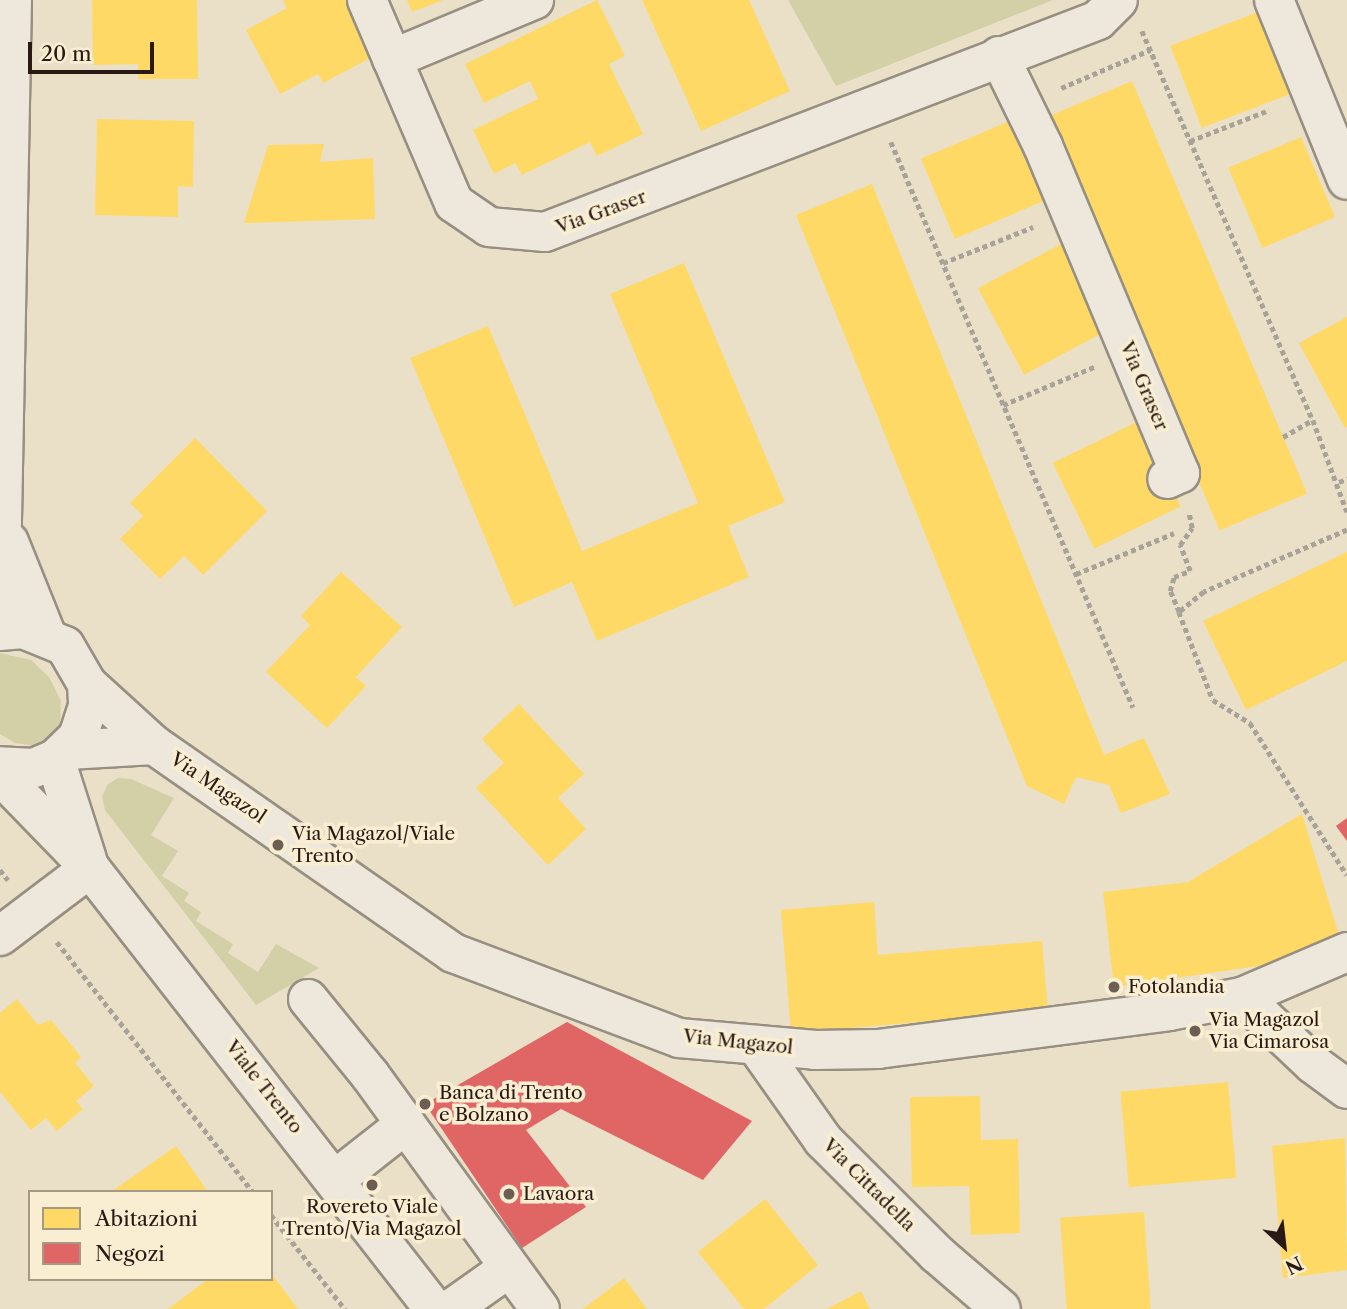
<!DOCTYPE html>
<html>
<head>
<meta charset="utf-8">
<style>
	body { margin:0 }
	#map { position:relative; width:1347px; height:1309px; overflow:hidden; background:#eadfc7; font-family:"Libre Caslon Text",serif }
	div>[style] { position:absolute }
	.green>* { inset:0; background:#d3d0a7 }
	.homes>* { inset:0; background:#ffd966; transform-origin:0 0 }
	.shops>* { inset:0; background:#e06666 }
	.path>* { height:4.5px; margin-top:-2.25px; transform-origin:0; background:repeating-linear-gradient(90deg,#a8a298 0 5px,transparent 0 8.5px) }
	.roads { filter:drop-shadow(2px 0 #978f81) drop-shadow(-2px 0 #978f81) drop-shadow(0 2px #978f81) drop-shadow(0 -2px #978f81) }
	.minor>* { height:38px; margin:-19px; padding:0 19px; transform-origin:19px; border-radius:19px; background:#ede8db }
	.dots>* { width:19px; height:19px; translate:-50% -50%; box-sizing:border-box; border:4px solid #faeed2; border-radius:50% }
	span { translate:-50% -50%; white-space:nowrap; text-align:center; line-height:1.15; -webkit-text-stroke:7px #faeed2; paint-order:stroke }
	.street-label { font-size:19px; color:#291914 }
	.poi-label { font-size:19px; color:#291914 }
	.left { translate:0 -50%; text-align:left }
	.legend { position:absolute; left:28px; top:1190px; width:245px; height:91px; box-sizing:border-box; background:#faeed2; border:2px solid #a69986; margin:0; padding:9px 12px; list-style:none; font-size:21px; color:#291914 }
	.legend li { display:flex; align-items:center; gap:14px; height:35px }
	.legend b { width:35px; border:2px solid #a69986 }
	.north { position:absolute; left:1249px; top:1211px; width:70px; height:70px; -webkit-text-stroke:5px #faeed2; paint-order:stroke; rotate:153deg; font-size:19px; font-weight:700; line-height:28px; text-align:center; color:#291914 }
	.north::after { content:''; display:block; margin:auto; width:24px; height:32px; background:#291914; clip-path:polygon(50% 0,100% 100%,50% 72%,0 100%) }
	.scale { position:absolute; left:28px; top:42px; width:126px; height:32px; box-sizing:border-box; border:4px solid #291914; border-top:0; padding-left:9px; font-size:21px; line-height:24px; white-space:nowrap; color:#291914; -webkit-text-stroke:5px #faeed2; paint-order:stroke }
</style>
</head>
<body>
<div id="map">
	<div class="green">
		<i style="clip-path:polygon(788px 0,1053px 0,836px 86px)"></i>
		<i style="clip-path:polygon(0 653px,31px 660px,49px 677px,61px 701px,60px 728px,37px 746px,15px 743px,0 734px)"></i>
		<i style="clip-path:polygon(118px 778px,131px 779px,174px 798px,151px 835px,178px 851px,162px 876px,189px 893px,184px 901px,201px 912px,196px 921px,233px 944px,228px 953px,258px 972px,276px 944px,319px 968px,256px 1005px,105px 810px,102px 797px,107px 785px)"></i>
	</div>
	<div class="homes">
		<i style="clip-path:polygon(92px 0,197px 0,198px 79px,138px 79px,138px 64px,93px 65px)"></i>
		<i style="clip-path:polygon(283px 0,347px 0,376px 55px,323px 83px,318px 74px,280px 94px,246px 30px,287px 8px)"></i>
		<i style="clip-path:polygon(407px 0,443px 0,412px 12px)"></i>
		<i style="clip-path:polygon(597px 0,625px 56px,609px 64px,643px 134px,597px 156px,590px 142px,522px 175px,515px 163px,494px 174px,473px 130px,538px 99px,530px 81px,484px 103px,465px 64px)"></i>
		<i style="clip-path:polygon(642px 0,749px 0,790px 91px,701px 131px)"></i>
		<i style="left:1258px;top:12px;width:88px;height:94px;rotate:69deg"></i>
		<i style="left:1132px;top:81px;width:448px;height:95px;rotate:67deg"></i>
		<i style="clip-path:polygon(97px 119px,194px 121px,193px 187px,178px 186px,178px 217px,95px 215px)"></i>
		<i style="left:1012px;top:120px;width:87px;height:99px;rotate:67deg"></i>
		<i style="left:1301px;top:137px;width:87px;height:79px;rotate:67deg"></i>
		<i style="clip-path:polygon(324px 144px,320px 162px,373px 158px,375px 219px,244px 223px,268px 145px)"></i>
		<i style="clip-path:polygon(872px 184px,1104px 755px,1144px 738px,1170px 794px,1121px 813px,1109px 785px,1076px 777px,1064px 804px,1027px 786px,796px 215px)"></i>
		<i style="left:1061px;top:244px;width:98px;height:94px;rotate:62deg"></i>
		<i style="clip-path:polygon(684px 263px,785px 502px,728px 526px,749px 577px,597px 641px,572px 582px,514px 607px,410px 358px,488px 326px,582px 551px,698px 503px,610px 294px)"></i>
		<i style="clip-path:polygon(1347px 317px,1347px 427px,1345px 428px,1299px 343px)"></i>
		<i style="left:1139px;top:421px;width:95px;height:96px;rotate:64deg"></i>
		<i style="clip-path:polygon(195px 438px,267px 511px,203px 575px,184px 556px,160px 579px,120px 539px,143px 516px,130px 503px)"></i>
		<i style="clip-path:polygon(1347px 552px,1347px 661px,1246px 710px,1203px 621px)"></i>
		<i style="clip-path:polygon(341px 572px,402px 627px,356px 677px,366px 686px,327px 728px,266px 672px,310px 625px,301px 616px)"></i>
		<i style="clip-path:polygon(519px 704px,584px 774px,558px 798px,586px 829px,548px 865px,476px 788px,504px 763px,482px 739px)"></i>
		<i style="clip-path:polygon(1302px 814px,1339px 935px,1272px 964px,1114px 987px,1103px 892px,1188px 882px)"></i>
		<i style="clip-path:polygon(874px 902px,878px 955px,1042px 941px,1048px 1011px,791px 1033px,781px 910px)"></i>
		<i style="clip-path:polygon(17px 999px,38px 1025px,51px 1020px,81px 1057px,75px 1063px,94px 1086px,76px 1101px,83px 1109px,57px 1131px,46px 1118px,31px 1130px,0 1092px,0 1013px)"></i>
		<i style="left:1228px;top:1082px;width:96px;height:108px;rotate:85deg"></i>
		<i style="clip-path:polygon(980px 1096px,981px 1140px,1018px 1139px,1020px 1233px,971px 1235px,969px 1186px,912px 1187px,910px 1097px)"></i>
		<i style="clip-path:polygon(1345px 1138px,1347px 1270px,1283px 1278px,1272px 1146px)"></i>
		<i style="clip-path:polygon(176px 1146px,208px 1192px,111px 1192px)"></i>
		<i style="clip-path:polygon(765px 1199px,818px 1265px,764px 1309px,744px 1309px,698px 1252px)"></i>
		<i style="left:1144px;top:1212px;width:97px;height:84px;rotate:86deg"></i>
		<i style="clip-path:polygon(271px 1273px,298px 1309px,168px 1309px,208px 1279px,271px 1279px)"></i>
		<i style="clip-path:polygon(624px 1278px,647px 1309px,583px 1309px)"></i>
		<i style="clip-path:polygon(861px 1291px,870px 1309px,827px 1309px)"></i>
	</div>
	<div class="shops">
		<i style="clip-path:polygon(1347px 818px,1347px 841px,1336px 826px)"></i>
		<i style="clip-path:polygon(567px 1022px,752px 1121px,703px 1180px,561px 1109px,526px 1130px,586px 1207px,522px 1248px,425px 1104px)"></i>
	</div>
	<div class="path">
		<i style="left:1142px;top:31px;width:425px;rotate:66.3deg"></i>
		<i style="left:1313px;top:420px;width:98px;rotate:69.7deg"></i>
		<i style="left:1061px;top:88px;width:97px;rotate:-23.1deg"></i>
		<i style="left:1190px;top:141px;width:85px;rotate:-21.4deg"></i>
		<i style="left:891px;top:142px;width:615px;rotate:66.81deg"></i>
		<i style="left:943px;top:263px;width:97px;rotate:-21.8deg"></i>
		<i style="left:1003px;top:405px;width:99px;rotate:-22.7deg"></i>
		<i style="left:1283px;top:437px;width:34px;rotate:-30deg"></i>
		<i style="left:1339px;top:482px;width:9px;rotate:-21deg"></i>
		<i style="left:1347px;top:530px;width:156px;rotate:156.6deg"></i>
		<i style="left:1204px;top:592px;width:32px;rotate:141deg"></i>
		<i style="left:1179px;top:612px;width:94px;rotate:68.9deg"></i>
		<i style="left:1213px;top:700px;width:44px;rotate:31.9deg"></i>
		<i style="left:1250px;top:723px;width:180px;rotate:57.5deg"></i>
		<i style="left:1076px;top:574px;width:106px;rotate:-22.7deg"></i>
		<i style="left:1179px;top:612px;width:23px;rotate:-113deg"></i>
		<i style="left:1170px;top:591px;width:15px;rotate:-74deg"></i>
		<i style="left:1174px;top:577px;width:17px;rotate:-21deg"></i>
		<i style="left:1190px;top:571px;width:28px;rotate:-111deg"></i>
		<i style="left:1180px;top:545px;width:21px;rotate:-55deg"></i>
		<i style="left:1192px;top:528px;width:14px;rotate:-102deg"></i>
		<i style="left:0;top:870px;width:13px;rotate:51deg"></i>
		<i style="left:57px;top:942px;width:318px;rotate:51.9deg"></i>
		<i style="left:271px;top:1215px;width:120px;rotate:51.8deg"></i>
	</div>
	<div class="roads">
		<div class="minor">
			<i style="left:367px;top:0;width:221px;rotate:66.8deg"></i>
			<i style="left:454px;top:203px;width:42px;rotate:34.4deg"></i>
			<i style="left:489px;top:227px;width:56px;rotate:5.1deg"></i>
			<i style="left:545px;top:232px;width:592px;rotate:-20.97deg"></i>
			<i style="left:1098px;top:20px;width:28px;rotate:-45deg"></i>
			<i style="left:1274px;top:0;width:194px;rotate:67.9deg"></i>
			<i style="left:999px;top:56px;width:100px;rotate:63.9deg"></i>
			<i style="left:1043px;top:146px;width:355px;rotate:67.3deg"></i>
			<i style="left:1180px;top:473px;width:14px;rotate:155deg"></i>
			<i style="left:392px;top:59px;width:154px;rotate:-22.6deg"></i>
			<i style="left:9px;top:542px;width:99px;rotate:68.1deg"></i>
			<i style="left:0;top:624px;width:624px;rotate:-88.9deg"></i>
			<i style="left:0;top:631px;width:23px;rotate:-5deg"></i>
			<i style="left:23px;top:629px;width:45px;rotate:22deg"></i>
			<i style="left:65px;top:646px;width:44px;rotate:59.9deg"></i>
			<i style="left:87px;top:684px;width:22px;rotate:87deg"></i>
			<i style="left:88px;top:706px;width:33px;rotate:108deg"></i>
			<i style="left:78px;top:737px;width:32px;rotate:136deg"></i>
			<i style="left:55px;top:759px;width:23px;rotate:157deg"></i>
			<i style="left:34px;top:768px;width:34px;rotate:-177deg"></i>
			<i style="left:87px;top:684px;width:91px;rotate:42.3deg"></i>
			<i style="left:154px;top:745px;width:364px;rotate:34.8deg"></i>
			<i style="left:453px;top:953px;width:241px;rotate:20.6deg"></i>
			<i style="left:679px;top:1038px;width:137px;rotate:5deg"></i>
			<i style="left:815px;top:1050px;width:63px;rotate:-0.9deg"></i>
			<i style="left:878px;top:1049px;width:293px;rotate:-7.4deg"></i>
			<i style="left:1169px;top:1011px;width:74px;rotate:-10.9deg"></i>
			<i style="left:1242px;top:997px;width:114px;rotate:-23.2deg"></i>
			<i style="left:68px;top:750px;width:86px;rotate:-3.3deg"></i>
			<i style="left:55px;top:759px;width:105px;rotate:72.3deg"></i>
			<i style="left:0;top:775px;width:129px;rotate:45.9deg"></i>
			<i style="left:90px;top:868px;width:559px;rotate:52.04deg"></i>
			<i style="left:0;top:936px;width:113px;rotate:-37.1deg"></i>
			<i style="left:1242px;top:997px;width:98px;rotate:43.3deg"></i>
			<i style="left:1313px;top:1064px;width:42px;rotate:36.3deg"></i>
			<i style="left:308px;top:999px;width:98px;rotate:50.8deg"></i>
			<i style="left:370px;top:1075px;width:289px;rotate:54deg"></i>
			<i style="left:756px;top:1045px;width:116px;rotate:54.8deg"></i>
			<i style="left:823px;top:1140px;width:161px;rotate:45deg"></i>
			<i style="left:937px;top:1254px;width:84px;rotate:40.7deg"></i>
			<i style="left:336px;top:1179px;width:89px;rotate:-38.2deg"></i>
			<i style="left:451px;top:1309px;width:71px;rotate:-35.3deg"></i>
		</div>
	</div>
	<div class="dots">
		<i style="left:278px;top:845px;background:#6d5e53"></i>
		<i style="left:1114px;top:987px;background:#6d5e53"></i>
		<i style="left:1195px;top:1031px;background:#6d5e53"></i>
		<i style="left:425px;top:1104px;background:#6d5e53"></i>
		<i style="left:372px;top:1185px;background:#6d5e53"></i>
		<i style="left:509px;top:1194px;background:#6d5e53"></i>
	</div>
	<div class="street-label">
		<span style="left:601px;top:212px;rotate:-20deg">Via Graser</span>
		<span style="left:1144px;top:386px;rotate:67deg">Via Graser</span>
		<span style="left:218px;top:788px;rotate:34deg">Via Magazol</span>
		<span style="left:738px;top:1042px;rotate:6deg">Via Magazol</span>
		<span style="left:264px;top:1087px;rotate:52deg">Viale Trento</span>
		<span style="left:869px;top:1185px;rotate:45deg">Via Cittadella</span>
	</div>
	<div class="poi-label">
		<span class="left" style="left:292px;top:845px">Via Magazol/Viale<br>Trento</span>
		<span class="left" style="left:1128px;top:987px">Fotolandia</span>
		<span class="left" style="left:1209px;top:1031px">Via Magazol<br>Via Cimarosa</span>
		<span class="left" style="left:439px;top:1104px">Banca di Trento<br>e Bolzano</span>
		<span class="left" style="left:523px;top:1194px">Lavaora</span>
		<span style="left:372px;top:1218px">Rovereto Viale<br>Trento/Via Magazol</span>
	</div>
	<ul class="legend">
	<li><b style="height:19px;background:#ffd966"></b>Abitazioni</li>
	<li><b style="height:19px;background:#e06666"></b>Negozi</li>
	</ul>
	<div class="north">N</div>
	<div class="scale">20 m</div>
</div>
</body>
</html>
